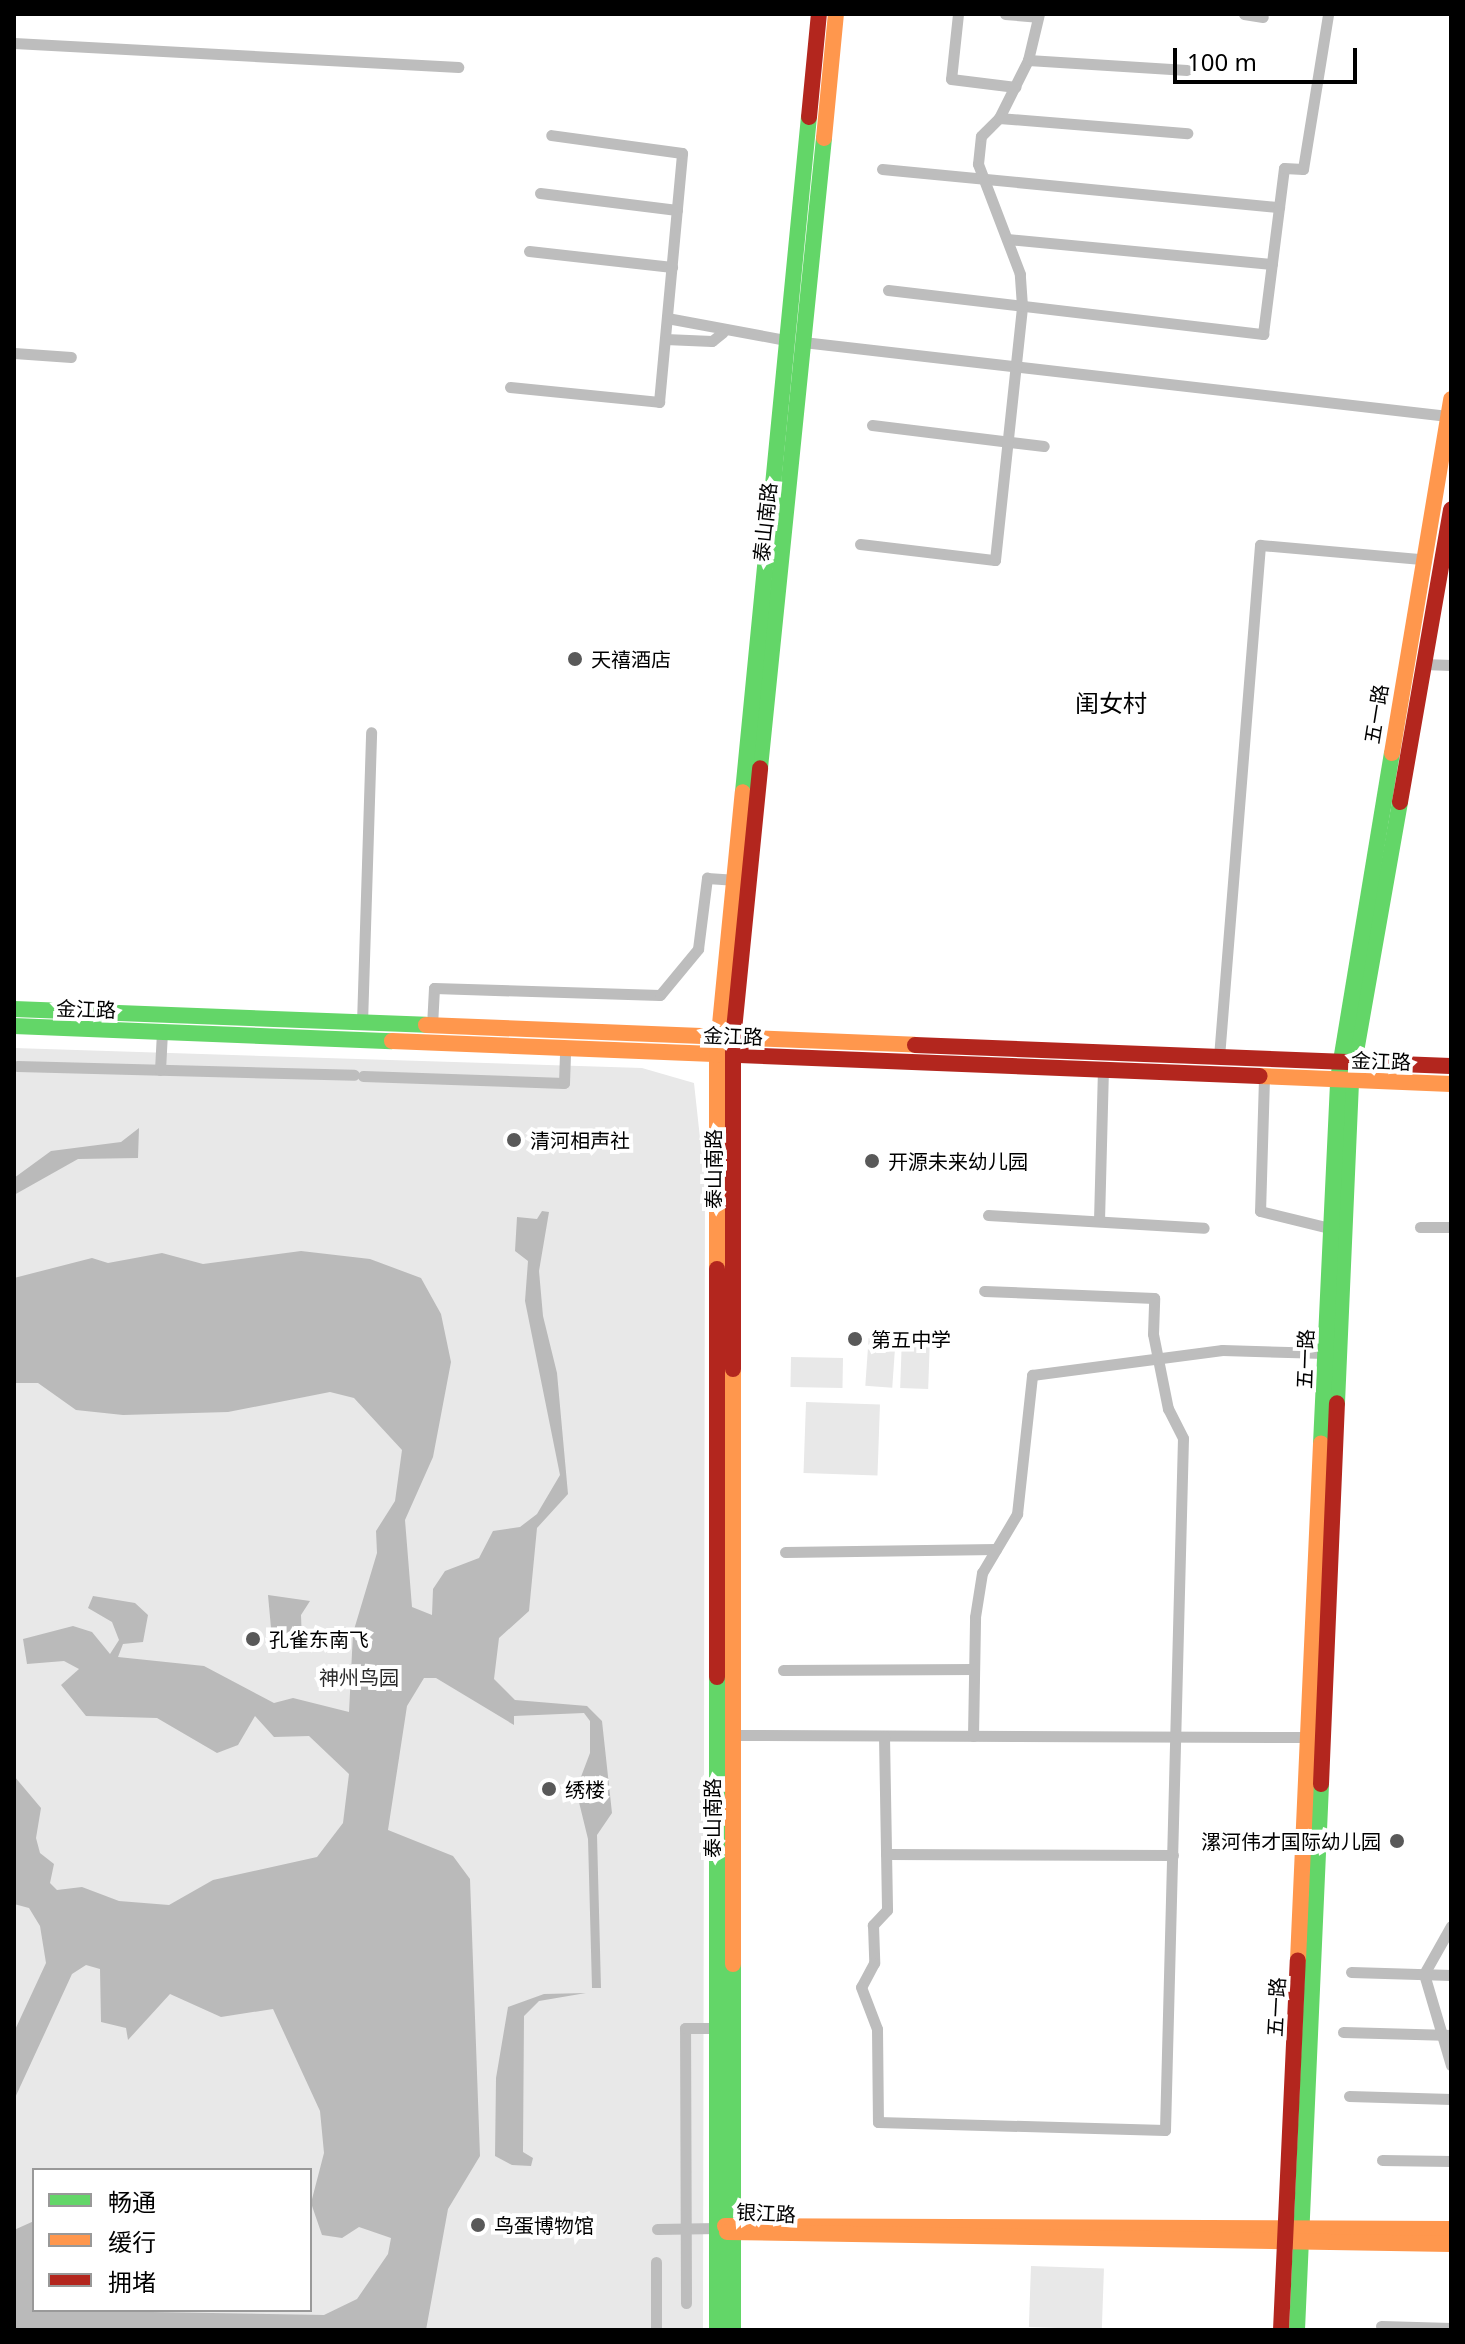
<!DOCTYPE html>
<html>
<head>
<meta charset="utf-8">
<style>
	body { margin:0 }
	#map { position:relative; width:1465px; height:2344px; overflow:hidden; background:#fff; font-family:"Noto Sans","Noto Sans SC",sans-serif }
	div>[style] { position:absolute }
	.green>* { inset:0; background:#e8e8e8; transform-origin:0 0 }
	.water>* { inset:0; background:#bababa }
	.street>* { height:11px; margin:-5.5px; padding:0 5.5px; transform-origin:5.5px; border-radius:5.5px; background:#bdbdbd }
	.fast>* { height:16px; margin:-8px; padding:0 8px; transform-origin:8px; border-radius:8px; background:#63d668 }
	.slow>* { height:16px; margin:-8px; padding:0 8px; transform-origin:8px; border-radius:8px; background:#ff974d }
	.jam>* { height:16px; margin:-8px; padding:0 8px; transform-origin:8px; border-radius:8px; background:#b3261e }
	.dots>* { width:22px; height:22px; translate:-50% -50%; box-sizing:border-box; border:4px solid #fff; border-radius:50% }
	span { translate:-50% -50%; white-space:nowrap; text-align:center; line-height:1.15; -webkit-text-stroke:8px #fff; paint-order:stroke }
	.street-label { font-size:20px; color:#000 }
	.poi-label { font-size:20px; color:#000 }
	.left { translate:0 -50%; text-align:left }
	.right { translate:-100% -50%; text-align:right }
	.park-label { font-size:20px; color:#2c2c2c }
	.quarter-label { font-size:24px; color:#000 }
	.frame { position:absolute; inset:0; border:16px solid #000; pointer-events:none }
	.legend { position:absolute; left:32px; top:2168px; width:280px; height:144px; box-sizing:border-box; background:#fff; border:2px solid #999; margin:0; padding:10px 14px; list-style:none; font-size:24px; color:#000 }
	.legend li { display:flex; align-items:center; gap:16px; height:40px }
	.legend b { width:40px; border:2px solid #999 }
	.scale { position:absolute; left:1173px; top:48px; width:184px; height:36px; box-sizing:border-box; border:4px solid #000; border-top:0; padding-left:10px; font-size:24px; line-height:28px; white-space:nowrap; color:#000; -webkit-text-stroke:6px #fff; paint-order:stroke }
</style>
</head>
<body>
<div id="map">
	<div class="green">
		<i style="clip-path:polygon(evenodd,14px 1048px,642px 1068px,694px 1083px,705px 1184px,703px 2330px,14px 2330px,14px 1048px,34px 2170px,310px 2170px,310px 2310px,34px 2310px,34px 2170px)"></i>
		<i style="left:869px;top:1333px;width:27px;height:53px;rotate:4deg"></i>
		<i style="left:902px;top:1336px;width:28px;height:52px;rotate:2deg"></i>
		<i style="left:791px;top:1357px;width:52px;height:30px;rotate:1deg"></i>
		<i style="left:806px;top:1402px;width:74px;height:71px;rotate:2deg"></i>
		<i style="left:1031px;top:2266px;width:73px;height:61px;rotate:2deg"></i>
	</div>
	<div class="water">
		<i style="clip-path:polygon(139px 1128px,138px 1158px,78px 1159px,14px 1195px,14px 1178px,51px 1151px,121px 1142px)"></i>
		<i style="clip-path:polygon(542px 1211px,549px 1212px,539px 1271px,543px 1316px,557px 1373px,568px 1494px,537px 1528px,529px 1611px,499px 1638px,494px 1679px,515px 1700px,587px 1706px,602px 1721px,612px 1813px,597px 1835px,601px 1988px,592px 1988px,588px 1839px,576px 1790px,590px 1753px,590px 1721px,584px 1713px,514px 1716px,514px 1725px,436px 1678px,424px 1678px,407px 1706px,388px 1830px,453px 1856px,470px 1879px,480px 2156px,448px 2209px,426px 2330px,14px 2330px,14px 2230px,34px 2221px,34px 2310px,324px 2315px,357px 2299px,388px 2254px,391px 2238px,359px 2227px,342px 2238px,322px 2235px,311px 2203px,324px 2153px,320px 2111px,273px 2009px,221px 2017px,170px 1994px,128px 2040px,126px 2028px,101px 2022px,100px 1969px,86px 1965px,72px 1974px,14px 2100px,14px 2032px,46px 1963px,40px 1926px,29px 1908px,14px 1904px,14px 1776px,41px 1808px,36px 1838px,40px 1853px,54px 1864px,50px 1883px,57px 1890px,82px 1887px,119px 1901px,169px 1905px,213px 1880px,317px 1857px,343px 1823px,349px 1774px,309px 1736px,274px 1737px,255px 1716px,238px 1745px,217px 1753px,157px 1718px,86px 1716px,61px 1685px,79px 1669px,64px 1661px,27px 1664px,23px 1639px,73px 1626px,92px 1632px,110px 1654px,119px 1640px,112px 1622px,88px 1608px,93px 1596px,135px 1603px,148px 1615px,143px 1642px,123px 1644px,118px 1657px,204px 1666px,274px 1703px,293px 1698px,349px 1712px,353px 1633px,377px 1553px,376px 1531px,395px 1501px,402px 1450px,354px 1398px,330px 1392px,228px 1412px,123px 1415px,76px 1410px,38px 1383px,14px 1383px,14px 1278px,92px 1258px,108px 1263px,162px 1253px,203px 1264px,301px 1251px,370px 1259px,421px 1278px,441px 1314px,451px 1362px,433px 1457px,405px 1520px,412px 1607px,432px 1615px,433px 1589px,445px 1571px,479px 1558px,493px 1531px,520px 1527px,537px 1514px,560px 1475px,525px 1301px,528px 1261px,515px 1251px,517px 1217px,537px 1219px)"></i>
		<i style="clip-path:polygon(268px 1595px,310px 1601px,301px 1615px,302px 1642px,272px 1639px)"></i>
		<i style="clip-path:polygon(586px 1993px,539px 2001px,524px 2016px,523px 2152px,533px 2158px,531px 2166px,512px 2165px,495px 2156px,496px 2078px,508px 2007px,544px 1994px)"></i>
	</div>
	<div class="street">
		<i style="left:958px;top:14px;width:65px;rotate:96.1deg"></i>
		<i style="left:951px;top:79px;width:65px;rotate:7deg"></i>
		<i style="left:1005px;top:14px;width:32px;rotate:5deg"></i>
		<i style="left:1244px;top:14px;width:19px;rotate:9deg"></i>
		<i style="left:14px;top:43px;width:445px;rotate:3.1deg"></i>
		<i style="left:1028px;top:60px;width:159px;rotate:3.6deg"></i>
		<i style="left:999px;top:118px;width:65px;rotate:-63.4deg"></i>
		<i style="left:1028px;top:60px;width:47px;rotate:-76.6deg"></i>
		<i style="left:882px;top:169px;width:399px;rotate:5.5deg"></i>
		<i style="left:540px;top:193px;width:138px;rotate:7.1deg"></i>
		<i style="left:1007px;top:239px;width:266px;rotate:5.4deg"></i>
		<i style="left:529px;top:251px;width:144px;rotate:6.4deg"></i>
		<i style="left:888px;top:290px;width:378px;rotate:6.7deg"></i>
		<i style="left:1263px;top:334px;width:167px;rotate:-82.8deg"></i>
		<i style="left:1284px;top:168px;width:19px;rotate:3deg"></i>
		<i style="left:1303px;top:169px;width:157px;rotate:-80.8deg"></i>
		<i style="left:667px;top:318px;width:121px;rotate:10.5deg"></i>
		<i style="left:665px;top:339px;width:47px;rotate:2.4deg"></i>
		<i style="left:712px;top:341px;width:14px;rotate:-39deg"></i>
		<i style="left:803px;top:342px;width:649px;rotate:6.54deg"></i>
		<i style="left:14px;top:353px;width:57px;rotate:4deg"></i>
		<i style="left:510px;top:387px;width:150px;rotate:5.7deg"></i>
		<i style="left:659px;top:402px;width:250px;rotate:-84.7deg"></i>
		<i style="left:682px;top:153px;width:132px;rotate:-172.2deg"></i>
		<i style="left:872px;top:425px;width:173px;rotate:7deg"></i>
		<i style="left:860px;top:544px;width:136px;rotate:6.8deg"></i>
		<i style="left:995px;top:560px;width:255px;rotate:-83.9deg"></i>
		<i style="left:1022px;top:306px;width:32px;rotate:-94deg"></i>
		<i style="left:1020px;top:274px;width:118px;rotate:-110.9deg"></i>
		<i style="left:978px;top:164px;width:28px;rotate:-84deg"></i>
		<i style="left:981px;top:136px;width:25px;rotate:-45deg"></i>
		<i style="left:999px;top:118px;width:189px;rotate:4.6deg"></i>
		<i style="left:1423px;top:664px;width:28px;rotate:2deg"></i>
		<i style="left:362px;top:1023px;width:291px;rotate:-88.2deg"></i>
		<i style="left:432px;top:1026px;width:38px;rotate:-87deg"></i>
		<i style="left:434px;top:988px;width:226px;rotate:1.8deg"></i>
		<i style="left:660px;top:995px;width:60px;rotate:-50.4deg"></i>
		<i style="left:698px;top:949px;width:72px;rotate:-82.8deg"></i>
		<i style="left:707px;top:878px;width:26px;rotate:4deg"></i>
		<i style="left:1219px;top:1057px;width:514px;rotate:-85.42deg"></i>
		<i style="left:1260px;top:545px;width:162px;rotate:5deg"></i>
		<i style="left:17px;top:1066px;width:337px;rotate:1.5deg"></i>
		<i style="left:160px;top:1070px;width:38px;rotate:-87deg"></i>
		<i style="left:363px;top:1076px;width:201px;rotate:2deg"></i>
		<i style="left:564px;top:1083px;width:33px;rotate:-88deg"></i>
		<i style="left:1264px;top:1078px;width:133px;rotate:91.7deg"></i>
		<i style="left:1260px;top:1211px;width:72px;rotate:13.7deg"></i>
		<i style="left:988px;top:1215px;width:216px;rotate:3.4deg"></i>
		<i style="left:1099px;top:1221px;width:150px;rotate:-88.5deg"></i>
		<i style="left:1420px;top:1227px;width:31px"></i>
		<i style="left:785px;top:1552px;width:211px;rotate:-0.8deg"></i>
		<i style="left:783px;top:1670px;width:191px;rotate:-0.3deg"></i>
		<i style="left:729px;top:1735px;width:583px;rotate:0.2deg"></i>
		<i style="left:884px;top:1736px;width:174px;rotate:89deg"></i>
		<i style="left:887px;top:1910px;width:21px;rotate:133deg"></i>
		<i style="left:873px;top:1925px;width:38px;rotate:88deg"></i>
		<i style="left:874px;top:1963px;width:27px;rotate:118deg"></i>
		<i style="left:861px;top:1987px;width:45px;rotate:69.1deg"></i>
		<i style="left:877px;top:2029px;width:93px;rotate:89.4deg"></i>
		<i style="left:878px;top:2122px;width:287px;rotate:1.6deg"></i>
		<i style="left:1165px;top:2130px;width:692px;rotate:-88.51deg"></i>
		<i style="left:1183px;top:1438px;width:33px;rotate:-117deg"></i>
		<i style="left:1168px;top:1409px;width:76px;rotate:-101.3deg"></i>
		<i style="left:1153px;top:1334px;width:36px;rotate:-88deg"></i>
		<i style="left:1154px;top:1298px;width:170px;rotate:-177.6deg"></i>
		<i style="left:973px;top:1736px;width:119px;rotate:-89deg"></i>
		<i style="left:975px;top:1617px;width:45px;rotate:-81deg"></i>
		<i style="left:982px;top:1573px;width:69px;rotate:-59.3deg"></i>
		<i style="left:1017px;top:1514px;width:140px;rotate:-83.8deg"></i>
		<i style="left:1032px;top:1375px;width:192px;rotate:-7.5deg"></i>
		<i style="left:1222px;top:1350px;width:103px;rotate:1.7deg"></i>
		<i style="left:886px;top:1854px;width:287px;rotate:0.2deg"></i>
		<i style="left:1451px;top:1926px;width:55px;rotate:119.4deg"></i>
		<i style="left:1424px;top:1974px;width:95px;rotate:73.5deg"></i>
		<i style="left:1351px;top:1972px;width:100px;rotate:1.7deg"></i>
		<i style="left:1343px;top:2032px;width:108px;rotate:1.6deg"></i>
		<i style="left:1349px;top:2096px;width:102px;rotate:1.7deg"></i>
		<i style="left:1382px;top:2160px;width:69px;rotate:0.8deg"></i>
		<i style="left:657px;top:2229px;width:61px;rotate:-0.9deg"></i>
		<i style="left:656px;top:2262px;width:68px;rotate:90deg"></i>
		<i style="left:686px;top:2303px;width:275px;rotate:-90.2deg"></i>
		<i style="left:685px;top:2028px;width:31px"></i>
		<i style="left:1381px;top:2326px;width:70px;rotate:1.6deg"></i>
	</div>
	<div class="fast">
		<i style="left:760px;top:768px;width:633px;rotate:-84.2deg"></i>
		<i style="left:743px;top:792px;width:678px;rotate:-84.42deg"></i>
		<i style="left:14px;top:1009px;width:412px;rotate:2.2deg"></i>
		<i style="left:14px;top:1026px;width:378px;rotate:2.3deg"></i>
		<i style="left:1337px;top:1403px;width:323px;rotate:-87.5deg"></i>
		<i style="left:1351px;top:1080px;width:282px;rotate:-80deg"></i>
		<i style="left:1321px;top:1444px;width:365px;rotate:-87.3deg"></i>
		<i style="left:1338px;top:1079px;width:330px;rotate:-80.6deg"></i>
		<i style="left:717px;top:1677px;width:653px;rotate:90deg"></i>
		<i style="left:733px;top:1964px;width:366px;rotate:90deg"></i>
		<i style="left:1297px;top:2330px;width:547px;rotate:-87.48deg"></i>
	</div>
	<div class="slow">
		<i style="left:824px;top:138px;width:125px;rotate:-84.5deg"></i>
		<i style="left:1392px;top:753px;width:359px;rotate:-80.5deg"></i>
		<i style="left:426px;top:1025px;width:489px;rotate:2.3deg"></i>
		<i style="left:392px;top:1041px;width:347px;rotate:2.3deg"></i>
		<i style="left:1260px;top:1076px;width:191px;rotate:2.4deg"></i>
		<i style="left:717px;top:1269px;width:214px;rotate:-90deg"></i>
		<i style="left:717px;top:1055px;width:264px;rotate:-84.4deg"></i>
		<i style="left:733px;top:1369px;width:595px;rotate:90deg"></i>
		<i style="left:1298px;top:1960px;width:517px;rotate:-87.45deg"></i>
		<i style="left:725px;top:2226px;width:726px;rotate:0.24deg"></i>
		<i style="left:727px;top:2232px;width:724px;rotate:0.95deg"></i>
	</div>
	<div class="jam">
		<i style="left:809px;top:117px;width:103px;rotate:-84.5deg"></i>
		<i style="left:1400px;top:802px;width:297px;rotate:-80.1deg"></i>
		<i style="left:915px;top:1045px;width:536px;rotate:2.24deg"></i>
		<i style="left:739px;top:1055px;width:521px;rotate:2.31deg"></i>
		<i style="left:717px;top:1269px;width:408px;rotate:90deg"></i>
		<i style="left:733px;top:1369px;width:329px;rotate:-90deg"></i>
		<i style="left:733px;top:1040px;width:273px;rotate:-84.3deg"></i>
		<i style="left:1321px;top:1784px;width:381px;rotate:-87.6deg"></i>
		<i style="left:1281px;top:2330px;width:370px;rotate:-87.4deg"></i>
	</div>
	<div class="dots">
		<i style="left:575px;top:659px;background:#595959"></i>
		<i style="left:514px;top:1140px;background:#595959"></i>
		<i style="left:872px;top:1161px;background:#595959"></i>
		<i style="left:855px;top:1339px;background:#595959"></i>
		<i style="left:253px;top:1639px;background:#595959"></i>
		<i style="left:549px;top:1789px;background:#595959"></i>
		<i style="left:1397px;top:1841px;background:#595959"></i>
		<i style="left:478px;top:2225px;background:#595959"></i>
	</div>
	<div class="street-label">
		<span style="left:765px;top:522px;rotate:-84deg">泰山南路</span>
		<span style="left:1376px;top:714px;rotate:-81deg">五一路</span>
		<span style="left:86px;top:1009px;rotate:2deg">金江路</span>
		<span style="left:733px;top:1036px;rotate:2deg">金江路</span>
		<span style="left:1381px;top:1061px;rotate:2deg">金江路</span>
		<span style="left:713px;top:1169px;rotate:-90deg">泰山南路</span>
		<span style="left:1305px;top:1359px;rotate:-88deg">五一路</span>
		<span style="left:712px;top:1818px;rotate:-90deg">泰山南路</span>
		<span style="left:1276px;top:2007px;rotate:-87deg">五一路</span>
		<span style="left:766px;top:2213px;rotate:3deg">银江路</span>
	</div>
	<div class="poi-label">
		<span class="left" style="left:591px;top:659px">天禧酒店</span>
		<span class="left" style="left:530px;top:1140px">清河相声社</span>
		<span class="left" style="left:888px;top:1161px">开源未来幼儿园</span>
		<span class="left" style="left:871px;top:1339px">第五中学</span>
		<span class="left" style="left:269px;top:1639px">孔雀东南飞</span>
		<span class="left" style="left:565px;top:1789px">绣楼</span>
		<span class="right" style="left:1381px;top:1841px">漯河伟才国际幼儿园</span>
		<span class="left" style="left:494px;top:2225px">鸟蛋博物馆</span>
	</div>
	<div class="park-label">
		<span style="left:359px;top:1677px">神州鸟园</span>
	</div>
	<div class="quarter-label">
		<span style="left:1111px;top:703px">闺女村</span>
	</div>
	<div class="frame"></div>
	<ul class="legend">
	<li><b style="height:10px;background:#63d668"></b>畅通</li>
	<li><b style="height:10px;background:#ff974d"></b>缓行</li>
	<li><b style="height:10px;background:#b3261e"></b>拥堵</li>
	</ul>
	<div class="scale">100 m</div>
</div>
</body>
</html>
